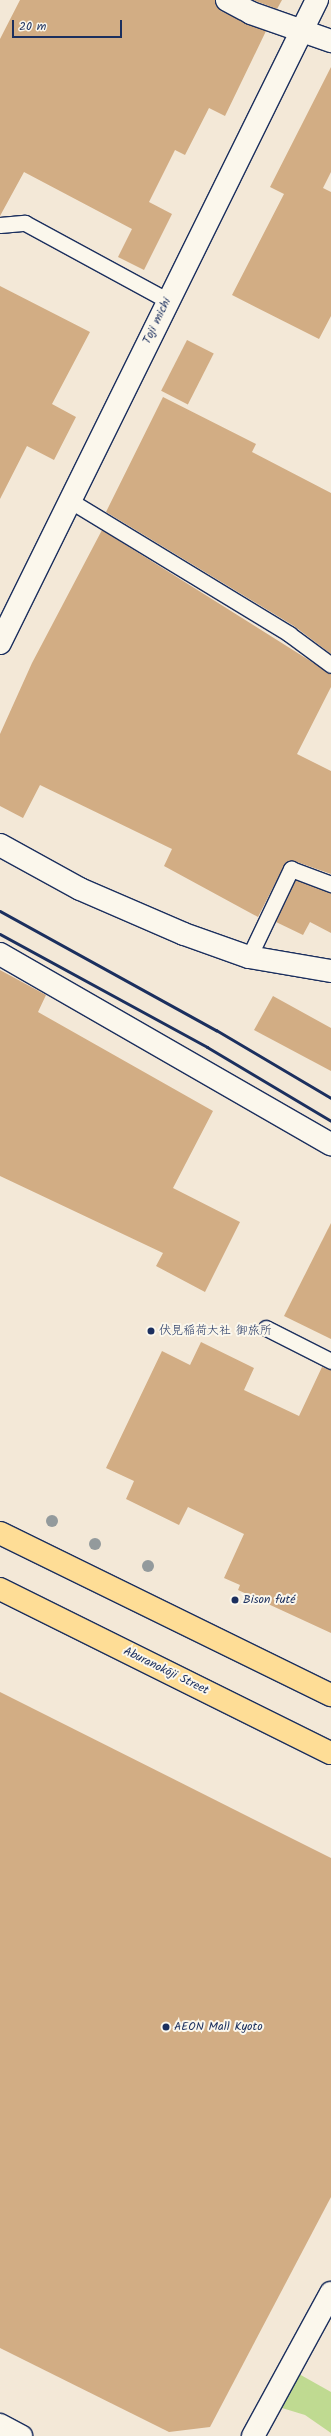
<!DOCTYPE html>
<html>
<head>
<meta charset="utf-8">
<style>
	body { margin:0 }
	#map { position:relative; width:331px; height:2436px; overflow:hidden; background:#f3e8d7; font-family:Kalam,"Klee One",sans-serif }
	div>[style] { position:absolute }
	.green>* { inset:0; background:#bfda91 }
	.building>* { inset:0; background:#d2ad84; transform-origin:0 0 }
	.roads { filter:drop-shadow(1px 0 #1b2f5e) drop-shadow(-1px 0 #1b2f5e) drop-shadow(0 1px #1b2f5e) drop-shadow(0 -1px #1b2f5e) }
	.lane>* { height:15px; margin:-7.5px; padding:0 7.5px; transform-origin:7.5px; border-radius:7.5px; background:#fbf7ec }
	.street>* { height:22px; margin:-11px; padding:0 11px; transform-origin:11px; border-radius:11px; background:#fbf7ec }
	.secondary>* { height:22px; margin:-11px; padding:0 11px; transform-origin:11px; border-radius:11px; background:#fbf7ec }
	.highway>* { height:22px; margin:-11px; padding:0 11px; transform-origin:11px; border-radius:11px; background:#fedd96 }
	.rail>* { height:3px; margin:-1.5px; padding:0 1.5px; transform-origin:1.5px; border-radius:1.5px; background:#1b2f5e }
	.trees>* { width:12px; height:12px; margin:-6px; border-radius:50%; background:#939a9c }
	.dots>* { width:11px; height:11px; translate:-50% -50%; box-sizing:border-box; border:2px solid #fbf7ec; border-radius:50% }
	span { translate:-50% -50%; white-space:nowrap; text-align:center; line-height:1.15; -webkit-text-stroke:4px #fbf7ec; paint-order:stroke }
	.street-label { font-size:12px; color:#1b2f5e }
	.poi-label { font-size:12px; color:#1b2f5e }
	.left { translate:0 -50%; text-align:left }
	.scale { position:absolute; left:12px; top:20px; width:110px; height:18px; box-sizing:border-box; border:2px solid #1b2f5e; border-top:0; padding-left:5px; font-size:12px; line-height:14px; white-space:nowrap; color:#1b2f5e; -webkit-text-stroke:3px #fbf7ec; paint-order:stroke }
</style>
</head>
<body>
<div id="map">
	<div class="green">
		<i style="clip-path:polygon(299px 2374px,331px 2392px,331px 2433px,305px 2415px,282px 2408px)"></i>
	</div>
	<div class="building">
		<i style="clip-path:polygon(20px 0,215px 0,221px 11px,266px 31px,225px 116px,209px 108px,185px 155px,175px 150px,149px 202px,172px 214px,144px 270px,118px 257px,132px 229px,24px 172px,0 216px,0 39px)"></i>
		<i style="clip-path:polygon(253px 0,282px 0,277px 9px)"></i>
		<i style="clip-path:polygon(331px 67px,331px 172px,323px 188px,331px 192px,331px 316px,319px 339px,232px 295px,284px 194px,270px 187px)"></i>
		<i style="clip-path:polygon(0 286px,90px 332px,52px 404px,76px 417px,54px 460px,27px 446px,0 499px)"></i>
		<i style="left:187px;top:340px;width:30px;height:57px;rotate:27deg"></i>
		<i style="clip-path:polygon(163px 397px,256px 444px,252px 452px,331px 493px,331px 654px,294px 626px,106px 512px)"></i>
		<i style="clip-path:polygon(102px 530px,331px 674px,331px 687px,297px 754px,331px 771px,331px 874px,294px 861px,286px 862px,258px 917px,164px 866px,172px 849px,40px 785px,23px 818px,0 806px,0 734px,32px 663px)"></i>
		<i style="clip-path:polygon(296px 880px,331px 893px,331px 933px,310px 922px,303px 935px,276px 922px)"></i>
		<i style="clip-path:polygon(0 970px,46px 995px,38px 1012px,213px 1111px,173px 1188px,240px 1222px,205px 1292px,156px 1266px,163px 1253px,0 1176px)"></i>
		<i style="clip-path:polygon(273px 996px,331px 1028px,331px 1071px,254px 1030px)"></i>
		<i style="clip-path:polygon(331px 1223px,331px 1339px,284px 1316px)"></i>
		<i style="clip-path:polygon(201px 1342px,254px 1368px,244px 1390px,299px 1416px,322px 1367px,331px 1370px,331px 1633px,238px 1590px,240px 1585px,224px 1578px,244px 1534px,188px 1507px,179px 1525px,126px 1499px,134px 1481px,106px 1468px,162px 1351px,190px 1365px)"></i>
		<i style="clip-path:polygon(0 1692px,331px 1858px,331px 2197px,210px 2427px,169px 2432px,0 2348px)"></i>
	</div>
	<div class="roads">
		<div class="lane">
			<i style="left:0;top:225px;width:25px;rotate:-5deg"></i>
			<i style="left:25px;top:223px;width:162px;rotate:28.5deg"></i>
			<i style="left:69px;top:500px;width:258px;rotate:31.3deg"></i>
			<i style="left:289px;top:634px;width:52px;rotate:36.4deg"></i>
			<i style="left:249px;top:957px;width:98px;rotate:-64.5deg"></i>
			<i style="left:291px;top:869px;width:43px;rotate:20.6deg"></i>
			<i style="left:266px;top:1328px;width:73px;rotate:26.9deg"></i>
		</div>
		<div class="street">
			<i style="left:227px;top:0;width:27px;rotate:28deg"></i>
			<i style="left:251px;top:13px;width:85px;rotate:19.3deg"></i>
			<i style="left:0;top:845px;width:91px;rotate:28.8deg"></i>
			<i style="left:80px;top:889px;width:113px;rotate:23.4deg"></i>
			<i style="left:184px;top:934px;width:69px;rotate:19.5deg"></i>
			<i style="left:249px;top:957px;width:83px;rotate:9.7deg"></i>
			<i style="left:0;top:954px;width:382px;rotate:29.9deg"></i>
			<i style="left:253px;top:2436px;width:163px;rotate:-61.4deg"></i>
		</div>
		<div class="secondary">
			<i style="left:0;top:643px;width:717px;rotate:-63.76deg"></i>
			<i style="left:0;top:2425px;width:24px;rotate:28deg"></i>
		</div>
		<div class="highway">
			<i style="left:0;top:1533px;width:369px;rotate:26.1deg"></i>
			<i style="left:0;top:1589px;width:369px;rotate:26.4deg"></i>
		</div>
	</div>
	<div class="rail">
		<i style="left:0;top:911px;width:247px;rotate:28.9deg"></i>
		<i style="left:216px;top:1030px;width:134px;rotate:30.6deg"></i>
		<i style="left:0;top:934px;width:236px;rotate:28.6deg"></i>
		<i style="left:207px;top:1047px;width:144px;rotate:30.8deg"></i>
	</div>
	<div class="trees">
		<i style="left:52px;top:1521px"></i>
		<i style="left:95px;top:1544px"></i>
		<i style="left:148px;top:1566px"></i>
	</div>
	<div class="dots">
		<i style="left:151px;top:1331px;background:#1b2f5e"></i>
		<i style="left:235px;top:1600px;background:#1b2f5e"></i>
		<i style="left:166px;top:2027px;background:#1b2f5e"></i>
	</div>
	<div class="street-label">
		<span style="left:157px;top:321px;rotate:-64deg">Toji michi</span>
		<span style="left:166px;top:1671px;rotate:26deg">Aburanokōji Street</span>
	</div>
	<div class="poi-label">
		<span class="left" style="left:159px;top:1331px">伏見稲荷大社 御旅所</span>
		<span class="left" style="left:243px;top:1600px">Bison futé</span>
		<span class="left" style="left:174px;top:2027px">AEON Mall Kyoto</span>
	</div>
	<div class="scale">20 m</div>
</div>
</body>
</html>
